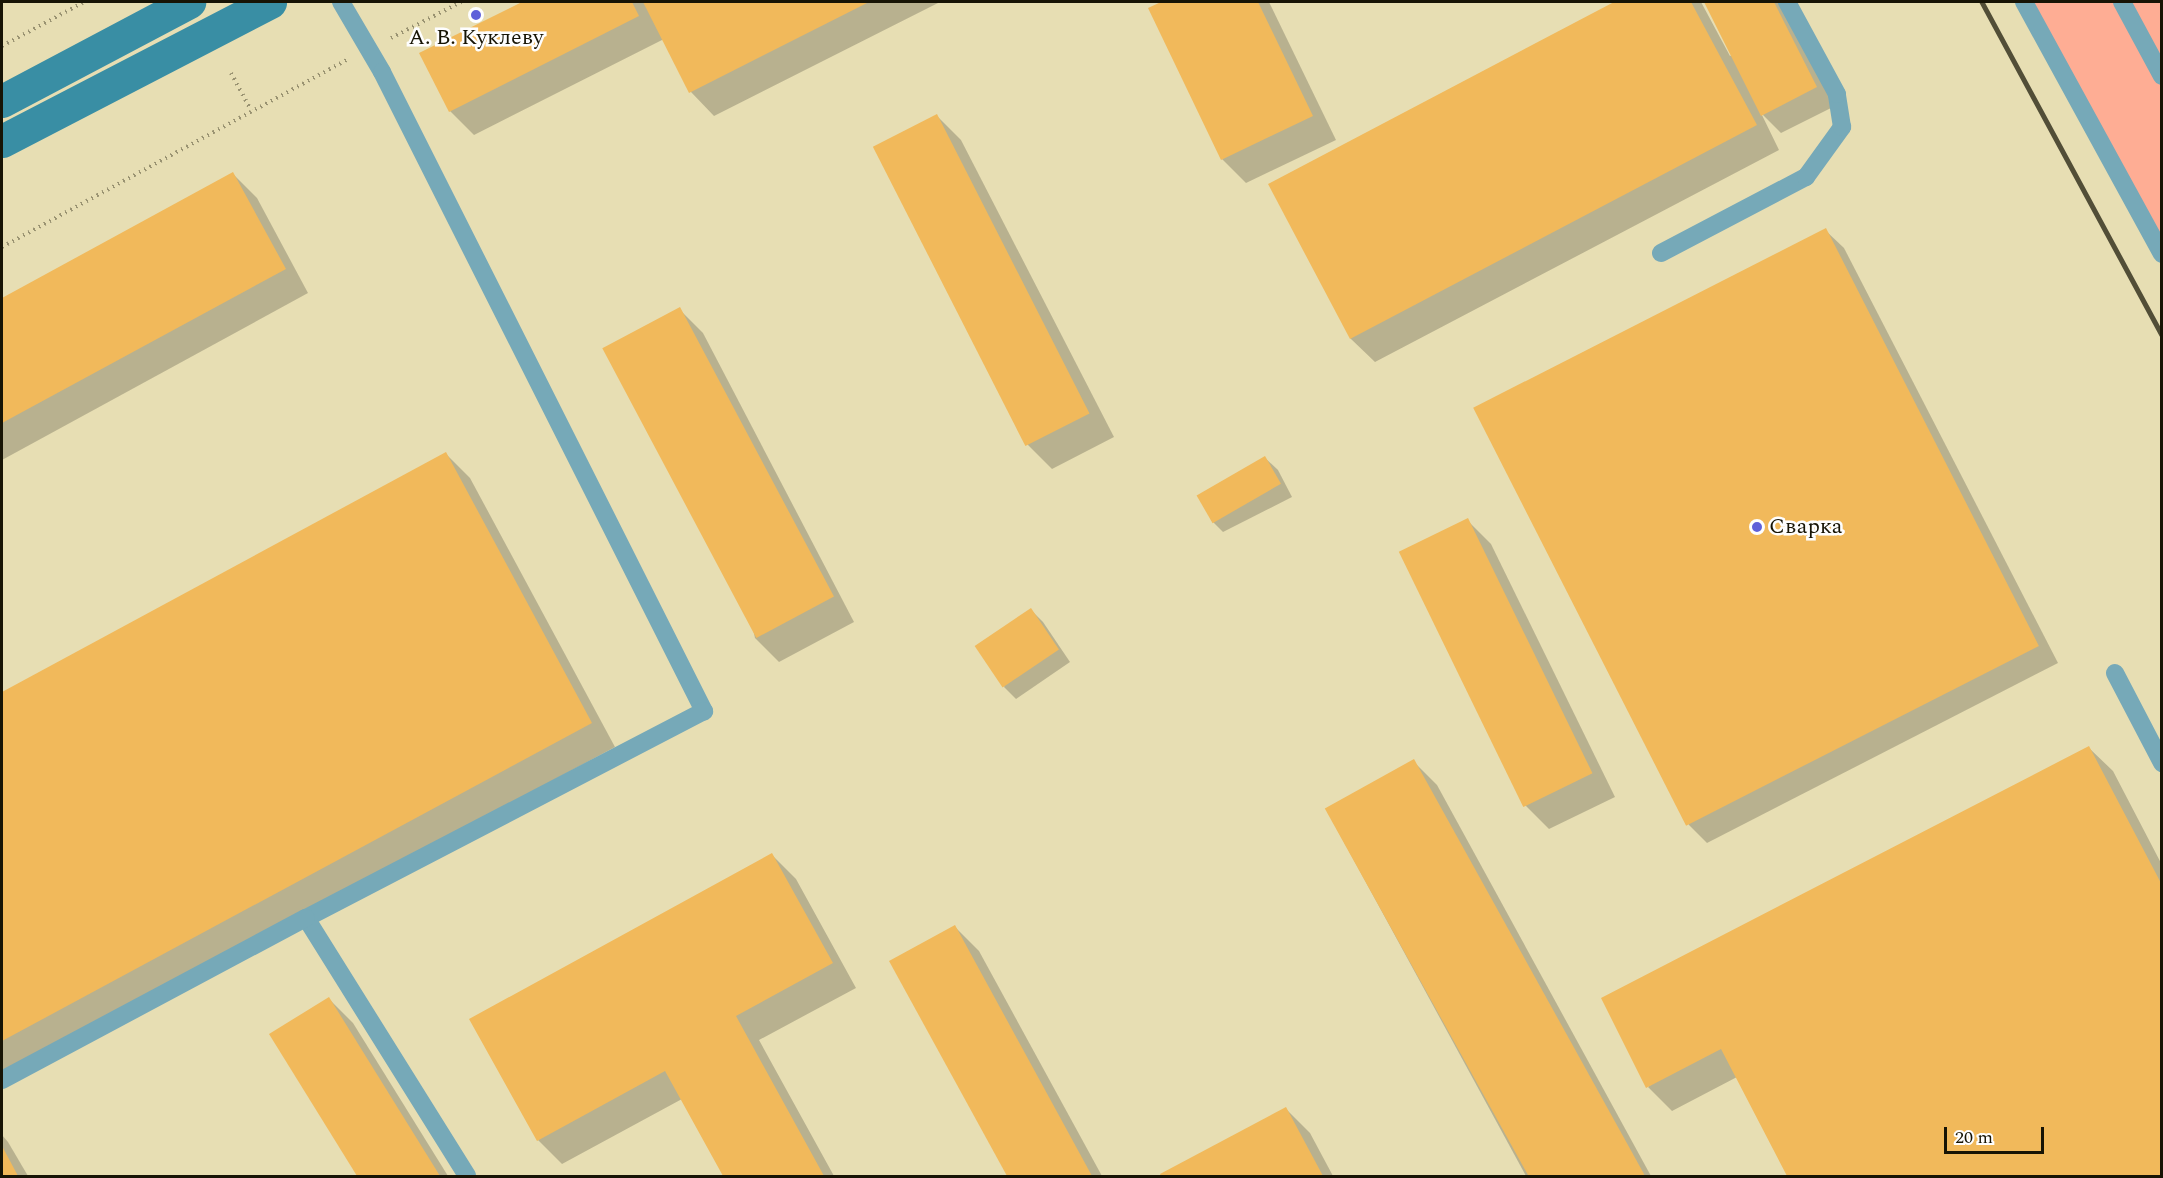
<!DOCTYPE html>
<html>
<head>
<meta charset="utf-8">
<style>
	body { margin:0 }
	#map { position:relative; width:2163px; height:1178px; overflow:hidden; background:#e7deb3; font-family:Spectral,serif }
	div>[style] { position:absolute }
	.green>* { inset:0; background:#fead94 }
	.shadow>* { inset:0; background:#0003 }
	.building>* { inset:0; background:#f1b95b; transform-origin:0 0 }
	.path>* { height:4px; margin-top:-2px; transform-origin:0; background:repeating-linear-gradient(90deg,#999271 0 1.5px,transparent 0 6px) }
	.lane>* { height:18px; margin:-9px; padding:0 9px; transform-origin:9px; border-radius:9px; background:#76a9b8 }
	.secondary>* { height:33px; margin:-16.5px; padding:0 16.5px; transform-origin:16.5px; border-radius:16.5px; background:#398ea4 }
	.rail>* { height:4.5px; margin:-2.25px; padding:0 2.25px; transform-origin:2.25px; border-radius:2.25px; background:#524e37 }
	.dots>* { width:16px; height:16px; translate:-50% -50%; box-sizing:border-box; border:3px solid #fefefe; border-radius:50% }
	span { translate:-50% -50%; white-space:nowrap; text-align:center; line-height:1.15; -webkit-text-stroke:5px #fefefe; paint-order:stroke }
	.poi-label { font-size:22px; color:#171405 }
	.left { translate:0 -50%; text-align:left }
	.frame { position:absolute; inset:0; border:3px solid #171405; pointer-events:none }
	.scale { position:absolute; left:1944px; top:1127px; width:100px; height:27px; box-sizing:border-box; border:3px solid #171405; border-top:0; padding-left:8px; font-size:18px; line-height:21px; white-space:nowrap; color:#171405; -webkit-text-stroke:4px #fefefe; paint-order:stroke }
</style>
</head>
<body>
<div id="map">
	<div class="green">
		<i style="clip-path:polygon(2024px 2px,2161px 2px,2161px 254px)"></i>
	</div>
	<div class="shadow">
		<i style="clip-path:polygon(525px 2px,940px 2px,714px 116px,691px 92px,664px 39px,474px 135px,450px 111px,421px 54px)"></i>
		<i style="clip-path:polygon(1165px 2px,1269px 2px,1336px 140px,1246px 183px,1222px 159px,1150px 9px)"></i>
		<i style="clip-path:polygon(1617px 2px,1701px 2px,1730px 56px,1732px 55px,1706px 2px,1782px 2px,1835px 106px,1781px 133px,1761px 113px,1779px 150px,1375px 362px,1351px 339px,1270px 184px)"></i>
		<i style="clip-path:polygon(937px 116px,961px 140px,1114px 437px,1052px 469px,1028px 445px)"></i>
		<i style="clip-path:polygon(233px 174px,257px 198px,308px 293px,2px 460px,2px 299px)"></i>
		<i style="clip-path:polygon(1825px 230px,1844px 248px,2058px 663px,1707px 843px,1689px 825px,1475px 409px)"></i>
		<i style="clip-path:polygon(679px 309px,703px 333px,854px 622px,779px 662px,755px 638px)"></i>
		<i style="clip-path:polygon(446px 454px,470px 478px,615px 747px,2px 1077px,2px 693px)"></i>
		<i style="clip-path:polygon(1265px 458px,1278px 470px,1292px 497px,1223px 532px,1211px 520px)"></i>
		<i style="clip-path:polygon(1467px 520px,1491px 544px,1615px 797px,1549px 829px,1525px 805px,1401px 552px)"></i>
		<i style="clip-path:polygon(1031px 610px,1043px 622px,1070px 662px,1016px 699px,1004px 687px)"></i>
		<i style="clip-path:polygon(2089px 748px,2113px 771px,2162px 865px,2162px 1176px,1789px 1176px,1737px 1077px,1672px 1111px,1648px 1087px)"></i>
		<i style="clip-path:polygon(1413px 761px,1437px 785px,1651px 1176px,1526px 1176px,1326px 809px)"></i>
		<i style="clip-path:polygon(772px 855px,796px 879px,856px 988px,759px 1040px,834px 1176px,725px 1176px,682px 1099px,562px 1164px,538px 1140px,471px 1019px)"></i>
		<i style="clip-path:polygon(955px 927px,979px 951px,1102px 1176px,1008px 1176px,891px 962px)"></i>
		<i style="clip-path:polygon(329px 999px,353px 1023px,448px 1176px,358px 1176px,271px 1035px)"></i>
		<i style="clip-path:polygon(1286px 1109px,1310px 1133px,1333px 1176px,1163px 1176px,1162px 1174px)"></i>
		<i style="clip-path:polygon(2px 1135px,8px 1142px,28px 1176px,2px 1176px)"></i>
	</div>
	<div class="building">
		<i style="clip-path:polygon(522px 2px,632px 2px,639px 16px,449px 112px,419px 53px)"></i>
		<i style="clip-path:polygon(643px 2px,869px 2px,689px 93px)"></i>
		<i style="clip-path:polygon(1161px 2px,1258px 2px,1313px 116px,1221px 160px,1148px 8px)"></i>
		<i style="clip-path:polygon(1614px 2px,1691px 2px,1757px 125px,1350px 339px,1268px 184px)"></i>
		<i style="clip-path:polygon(1704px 2px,1774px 2px,1817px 87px,1761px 116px)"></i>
		<i style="left:937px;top:114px;width:336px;height:72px;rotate:63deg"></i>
		<i style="clip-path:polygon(233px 172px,286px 269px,2px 423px,2px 298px)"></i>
		<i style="left:1826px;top:228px;width:469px;height:396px;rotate:63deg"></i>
		<i style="left:680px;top:307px;width:328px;height:88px;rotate:62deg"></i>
		<i style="clip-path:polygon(446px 452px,592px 723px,2px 1041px,2px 692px)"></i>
		<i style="left:1265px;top:456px;width:32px;height:79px;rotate:60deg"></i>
		<i style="left:1468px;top:518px;width:284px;height:77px;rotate:64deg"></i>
		<i style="left:1031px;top:608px;width:50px;height:68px;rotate:56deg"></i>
		<i style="clip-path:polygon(2089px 746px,2162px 885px,2162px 1176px,1787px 1176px,1721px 1049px,1646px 1088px,1601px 998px)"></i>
		<i style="left:1414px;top:759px;width:475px;height:102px;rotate:61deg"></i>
		<i style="clip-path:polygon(772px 853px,833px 963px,736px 1016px,824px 1176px,723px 1176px,665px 1071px,537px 1141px,469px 1019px)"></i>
		<i style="clip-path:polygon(955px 925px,1092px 1176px,1007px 1176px,889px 961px)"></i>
		<i style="clip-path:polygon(329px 997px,440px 1176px,357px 1176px,269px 1034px)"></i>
		<i style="clip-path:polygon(1286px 1107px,1323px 1176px,1161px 1176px,1160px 1174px)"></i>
		<i style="clip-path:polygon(2px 1146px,18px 1176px,2px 1176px)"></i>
	</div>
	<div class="path">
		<i style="left:391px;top:38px;width:79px;rotate:-27.2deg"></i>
		<i style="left:2px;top:46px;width:93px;rotate:-28.2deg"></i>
		<i style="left:231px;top:73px;width:42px;rotate:61.6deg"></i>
		<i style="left:2px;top:247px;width:392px;rotate:-28.5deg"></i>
	</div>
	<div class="lane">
		<i style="left:341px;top:2px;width:81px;rotate:59.6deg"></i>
		<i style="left:382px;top:72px;width:716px;rotate:63.26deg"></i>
		<i style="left:704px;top:711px;width:449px;rotate:152.5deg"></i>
		<i style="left:306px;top:918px;width:304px;rotate:58deg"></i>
		<i style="left:2024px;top:2px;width:287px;rotate:61.3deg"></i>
		<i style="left:2122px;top:2px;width:84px;rotate:61.6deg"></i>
		<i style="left:1661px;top:253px;width:164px;rotate:-27.7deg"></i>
		<i style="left:1806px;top:177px;width:62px;rotate:-54.2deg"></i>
		<i style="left:1842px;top:127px;width:33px;rotate:-99deg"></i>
		<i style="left:1837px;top:94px;width:105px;rotate:-118.5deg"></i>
		<i style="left:2115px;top:673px;width:102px;rotate:62.4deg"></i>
		<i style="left:2px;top:1080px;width:344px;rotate:-28.1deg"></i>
	</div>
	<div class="secondary">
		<i style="left:2px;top:101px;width:212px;rotate:-27.9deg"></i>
		<i style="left:2px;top:141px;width:302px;rotate:-27.4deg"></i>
	</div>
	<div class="rail">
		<i style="left:1982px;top:2px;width:379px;rotate:61.6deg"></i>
	</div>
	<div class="dots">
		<i style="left:476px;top:15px;background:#5f60d9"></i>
		<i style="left:1757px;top:527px;background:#5f60d9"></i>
	</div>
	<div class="poi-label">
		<span style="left:476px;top:38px">А. В. Куклеву</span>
		<span class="left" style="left:1769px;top:527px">Сварка</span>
	</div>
	<div class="frame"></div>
	<div class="scale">20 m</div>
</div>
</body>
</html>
